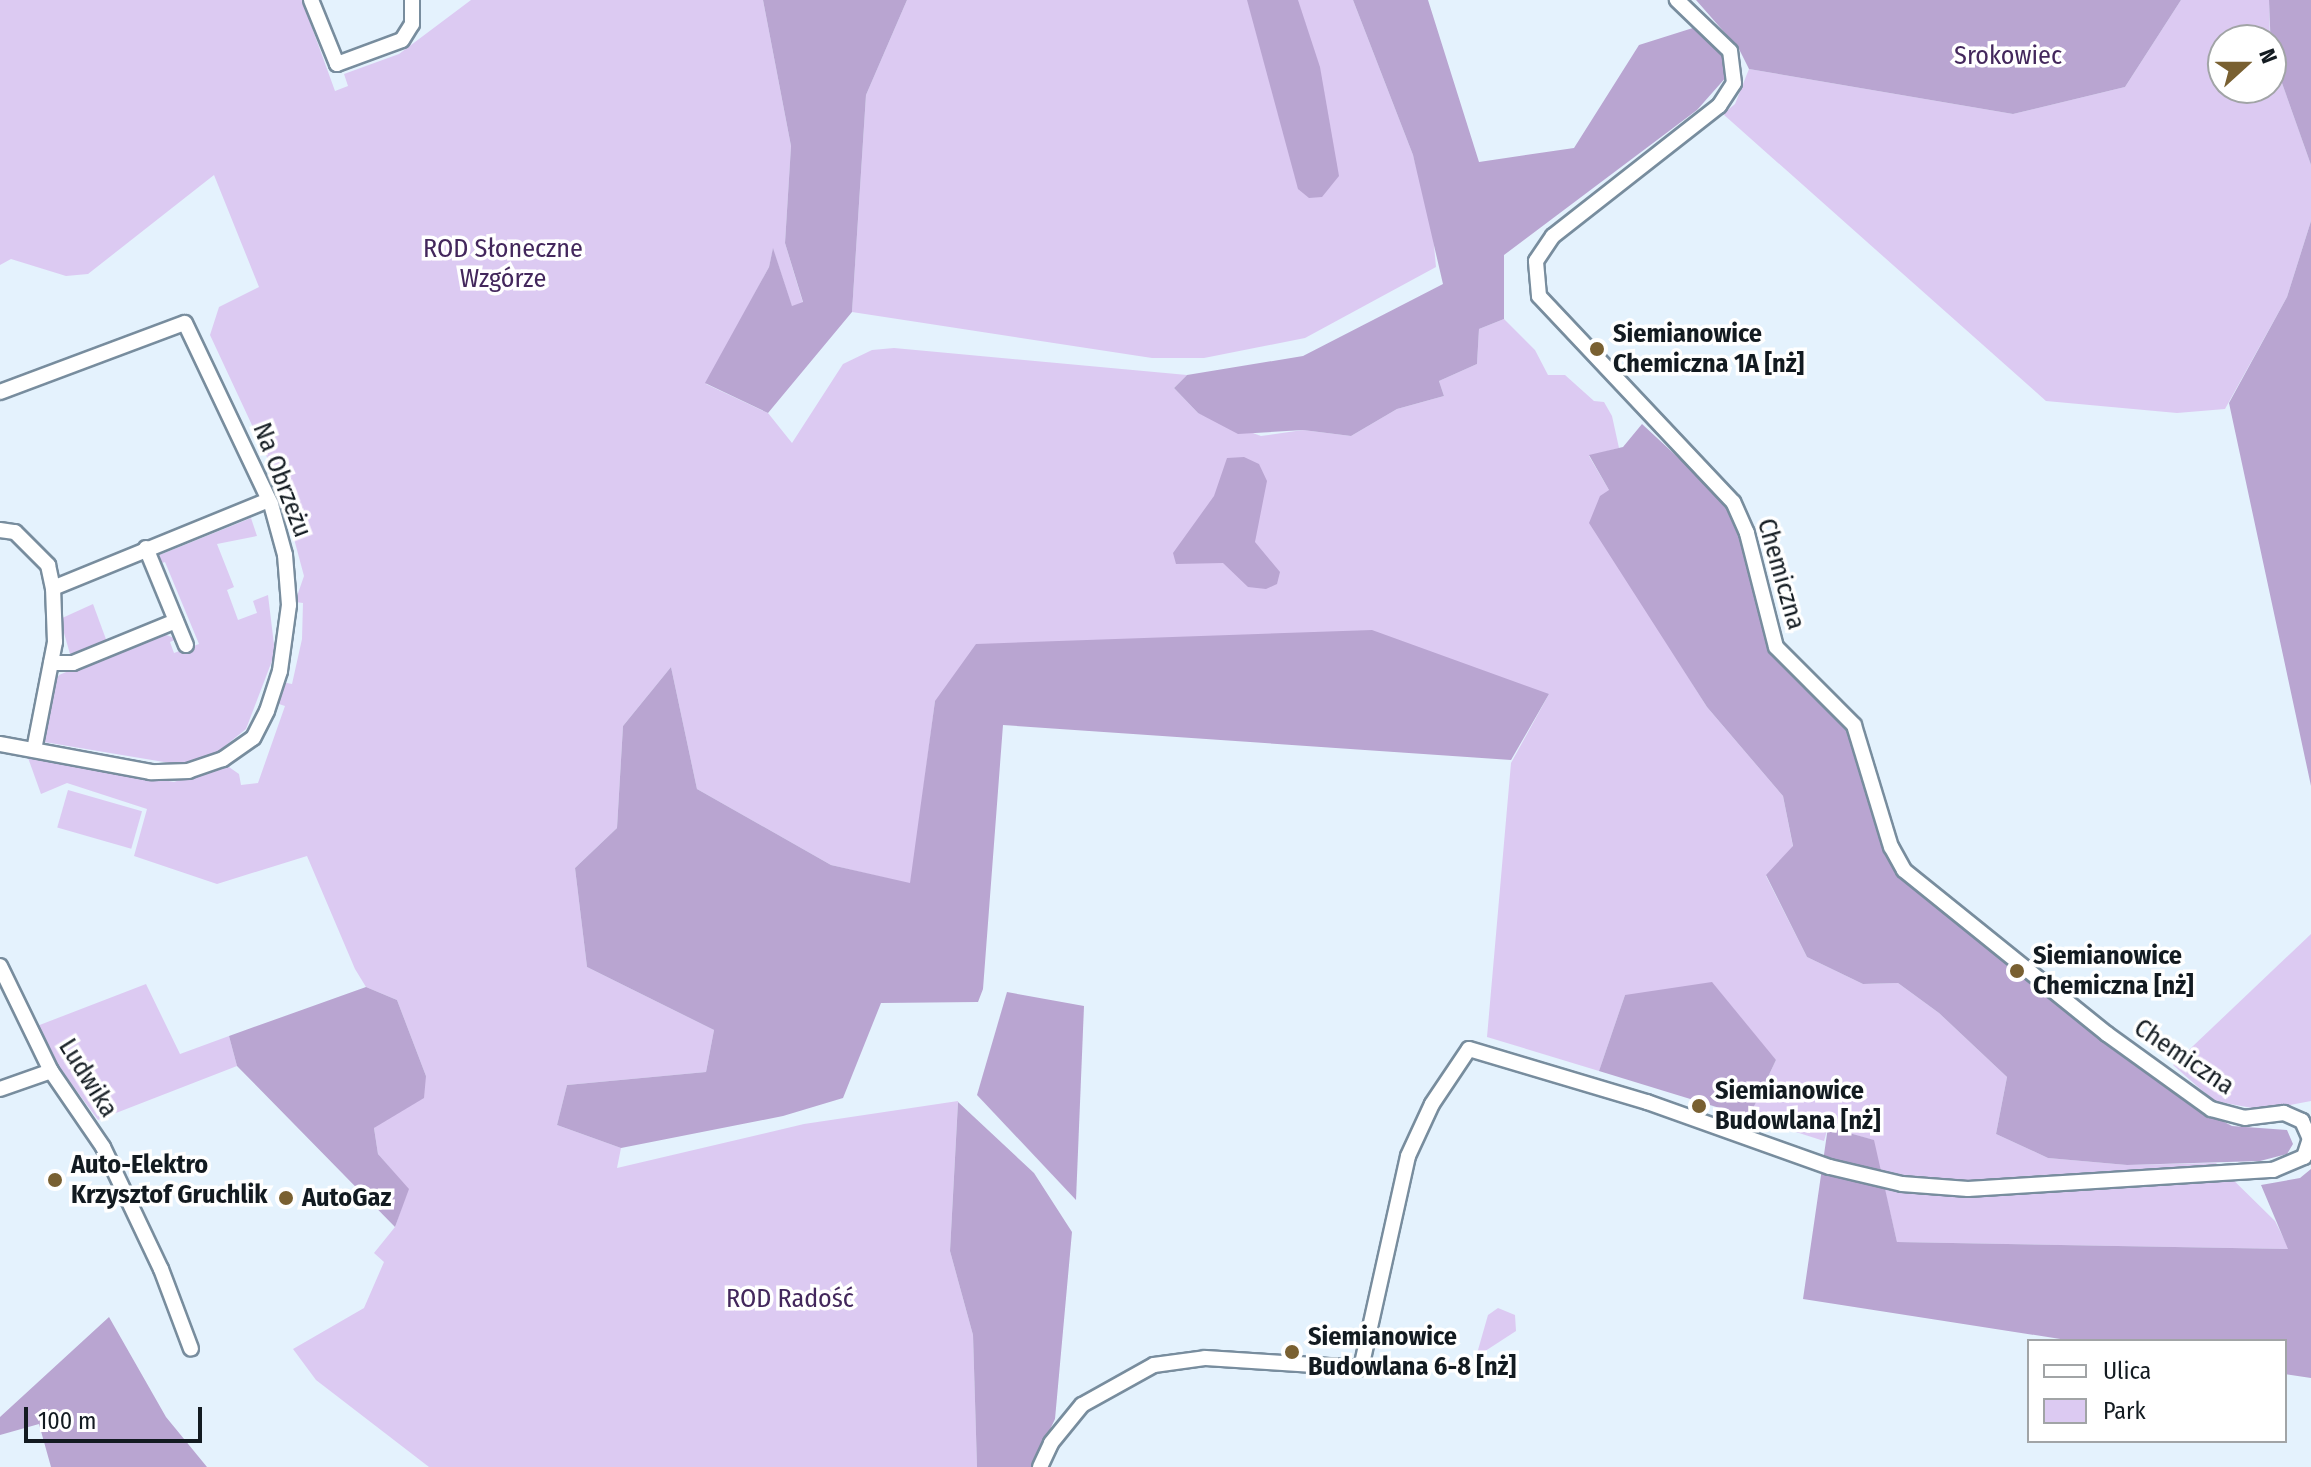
<!DOCTYPE html>
<html>
<head>
<meta charset="utf-8">
<style>
	body { margin:0 }
	#map { position:relative; width:2311px; height:1467px; overflow:hidden; background:#e4f2fd; font-family:"Fira Sans Condensed",sans-serif }
	div>[style] { position:absolute }
	.green>* { inset:0; background:#dccaf2; transform-origin:0 0 }
	.forest>* { inset:0; background:#b9a5d1 }
	.roads { filter:drop-shadow(2px 0 #788d9e) drop-shadow(-2px 0 #788d9e) drop-shadow(0 2px #788d9e) drop-shadow(0 -2px #788d9e) }
	.minor>* { height:14px; margin:-7px; padding:0 7px; transform-origin:7px; border-radius:7px; background:#fff }
	.dots>* { width:22px; height:22px; translate:-50% -50%; box-sizing:border-box; border:4px solid #fff; border-radius:50% }
	span { translate:-50% -50%; white-space:nowrap; text-align:center; line-height:1.15; -webkit-text-stroke:7px #fff; paint-order:stroke }
	.park-label { font-size:26px; color:#43275c }
	.poi-label { font-size:26px; color:#131b21; font-weight:700 }
	.left { translate:0 -50%; text-align:left }
	.street-label { font-size:26px; color:#131b21 }
	.legend { position:absolute; left:2027px; top:1339px; width:260px; height:104px; box-sizing:border-box; background:#fff; border:2px solid #a1a4a6; margin:0; padding:10px 14px; list-style:none; font-size:24px; color:#131b21 }
	.legend li { display:flex; align-items:center; gap:16px; height:40px }
	.legend b { width:40px; border:2px solid #a1a4a6 }
	.north { position:absolute; left:2207px; top:24px; width:80px; height:80px; box-sizing:border-box; background:#fff; border:2px solid #a1a4a6; border-radius:50%; rotate:69deg; font-size:22px; font-weight:700; line-height:32px; text-align:center; color:#131b21 }
	.north::after { content:''; display:block; margin:auto; width:28px; height:36px; background:#796031; clip-path:polygon(50% 0,100% 100%,50% 72%,0 100%) }
	.scale { position:absolute; left:24px; top:1407px; width:178px; height:36px; box-sizing:border-box; border:4px solid #131b21; border-top:0; padding-left:10px; font-size:24px; line-height:28px; white-space:nowrap; color:#131b21; -webkit-text-stroke:6px #fff; paint-order:stroke }
</style>
</head>
<body>
<div id="map">
	<div class="green">
		<i style="clip-path:polygon(0 0,302px 0,335px 91px,348px 86px,344px 74px,399px 54px,471px 0,763px 0,791px 146px,785px 243px,803px 303px,792px 307px,773px 249px,769px 267px,706px 384px,768px 413px,792px 443px,843px 364px,872px 350px,894px 348px,1187px 375px,1174px 388px,1198px 413px,1261px 436px,1303px 430px,1351px 436px,1397px 409px,1444px 396px,1439px 381px,1477px 364px,1479px 329px,1504px 319px,1535px 350px,1548px 375px,1565px 375px,1594px 401px,1604px 402px,1612px 416px,1619px 448px,1589px 456px,1609px 490px,1653px 621px,1707px 707px,1783px 796px,1793px 847px,1766px 876px,1807px 957px,1863px 984px,1898px 983px,1939px 1013px,2007px 1077px,1996px 1134px,2048px 1158px,2127px 1165px,2216px 1163px,2275px 1221px,2289px 1249px,1897px 1242px,1873px 1140px,1828px 1127px,1824px 1141px,1749px 1117px,1776px 1060px,1625px 995px,1599px 1071px,1487px 1037px,1511px 763px,1549px 694px,935px 701px,911px 884px,831px 865px,697px 789px,671px 667px,623px 726px,617px 828px,575px 868px,587px 967px,714px 1030px,706px 1072px,567px 1085px,557px 1125px,621px 1148px,617px 1168px,804px 1124px,958px 1101px,950px 1251px,973px 1335px,977px 1467px,429px 1467px,316px 1380px,293px 1349px,364px 1308px,384px 1262px,374px 1253px,395px 1227px,408px 1189px,378px 1154px,374px 1128px,426px 1076px,397px 1000px,366px 987px,355px 969px,307px 856px,217px 884px,134px 856px,147px 809px,67px 783px,41px 794px,27px 755px,174px 782px,226px 765px,239px 774px,241px 785px,258px 783px,285px 706px,276px 703px,282px 682px,292px 684px,302px 639px,303px 603px,295px 602px,304px 576px,279px 483px,210px 335px,219px 307px,259px 287px,214px 175px,88px 274px,66px 276px,11px 259px,0 265px)"></i>
		<i style="clip-path:polygon(907px 0,1353px 0,1413px 155px,1432px 224px,1436px 267px,1305px 338px,1204px 358px,1152px 358px,852px 312px,866px 95px)"></i>
		<i style="clip-path:polygon(2181px 0,2269px 0,2270px 40px,2223px 40px,2223px 88px,2271px 88px,2271px 52px,2311px 165px,2311px 221px,2287px 297px,2225px 409px,2177px 413px,2046px 401px,1723px 114px,1735px 104px,1749px 69px,2013px 114px,2125px 87px)"></i>
		<i style="clip-path:polygon(251px 518px,257px 536px,217px 544px,234px 587px,227px 590px,238px 620px,257px 613px,253px 601px,268px 595px,275px 653px,246px 729px,215px 754px,182px 765px,44px 742px,53px 685px,59px 675px,161px 633px,177px 639px,170px 642px,174px 653px,199px 644px,165px 562px,158px 564px,157px 556px)"></i>
		<i style="clip-path:polygon(93px 604px,107px 642px,70px 654px,60px 619px)"></i>
		<i style="left:68px;top:790px;width:77px;height:39px;rotate:16deg"></i>
		<i style="clip-path:polygon(2311px 934px,2311px 1101px,2263px 1110px,2214px 1101px,2173px 1065px)"></i>
		<i style="clip-path:polygon(146px 984px,180px 1054px,229px 1036px,237px 1066px,98px 1120px,59px 1067px,37px 1026px)"></i>
		<i style="clip-path:polygon(1498px 1308px,1515px 1315px,1516px 1331px,1476px 1357px,1488px 1315px)"></i>
	</div>
	<div class="forest">
		<i style="clip-path:polygon(763px 0,907px 0,866px 95px,852px 312px,768px 413px,705px 383px,769px 267px,773px 248px,792px 306px,803px 302px,785px 243px,791px 146px)"></i>
		<i style="clip-path:polygon(1247px 0,1298px 0,1320px 67px,1339px 176px,1322px 197px,1309px 198px,1298px 189px)"></i>
		<i style="clip-path:polygon(1353px 0,1428px 0,1479px 162px,1574px 148px,1639px 45px,1696px 27px,1730px 64px,1728px 75px,1697px 110px,1504px 255px,1504px 319px,1479px 329px,1477px 364px,1439px 381px,1444px 396px,1397px 409px,1351px 436px,1303px 430px,1238px 434px,1198px 413px,1174px 388px,1187px 375px,1303px 356px,1443px 284px,1413px 155px)"></i>
		<i style="clip-path:polygon(1696px 0,2181px 0,2125px 87px,2013px 114px,1749px 69px,1739px 49px)"></i>
		<i style="clip-path:polygon(2269px 0,2311px 0,2311px 165px,2271px 52px)"></i>
		<i style="clip-path:polygon(2311px 221px,2311px 786px,2229px 403px,2287px 297px)"></i>
		<i style="clip-path:polygon(1642px 424px,1726px 502px,1742px 539px,1773px 653px,1841px 718px,1856px 745px,1897px 873px,2186px 1102px,2232px 1126px,2287px 1130px,2293px 1144px,2287px 1154px,2260px 1161px,2127px 1165px,2048px 1158px,1996px 1134px,2007px 1077px,1939px 1013px,1898px 983px,1863px 984px,1807px 957px,1766px 875px,1793px 846px,1783px 796px,1707px 707px,1589px 523px,1600px 496px,1609px 490px,1589px 455px,1623px 447px)"></i>
		<i style="clip-path:polygon(1244px 457px,1259px 464px,1267px 481px,1255px 542px,1280px 572px,1277px 584px,1266px 589px,1248px 587px,1223px 563px,1176px 564px,1173px 553px,1214px 496px,1227px 458px)"></i>
		<i style="clip-path:polygon(1372px 630px,1549px 694px,1511px 760px,1003px 725px,983px 989px,978px 1002px,881px 1003px,843px 1098px,783px 1116px,621px 1148px,557px 1125px,567px 1085px,706px 1072px,714px 1030px,587px 967px,575px 868px,617px 828px,623px 726px,671px 667px,697px 789px,831px 865px,910px 883px,935px 701px,976px 644px)"></i>
		<i style="clip-path:polygon(1712px 982px,1776px 1060px,1749px 1117px,1599px 1071px,1625px 995px)"></i>
		<i style="clip-path:polygon(366px 987px,397px 1000px,426px 1076px,424px 1098px,374px 1128px,378px 1154px,409px 1189px,395px 1227px,237px 1066px,229px 1036px)"></i>
		<i style="clip-path:polygon(1007px 992px,1084px 1006px,1076px 1200px,977px 1095px)"></i>
		<i style="clip-path:polygon(958px 1102px,1034px 1173px,1072px 1232px,1055px 1419px,1032px 1467px,977px 1467px,973px 1335px,950px 1251px)"></i>
		<i style="clip-path:polygon(1828px 1127px,1874px 1140px,1897px 1242px,2288px 1249px,2261px 1185px,2300px 1178px,2311px 1169px,2311px 1378px,2285px 1374px,2285px 1341px,2073px 1341px,1803px 1299px)"></i>
		<i style="clip-path:polygon(109px 1317px,166px 1417px,207px 1467px,51px 1467px,39px 1424px,0 1435px,0 1417px)"></i>
	</div>
	<div class="roads">
		<div class="minor">
			<i style="left:311px;top:0;width:69px;rotate:67.9deg"></i>
			<i style="left:337px;top:64px;width:69px;rotate:-20.3deg"></i>
			<i style="left:402px;top:40px;width:19px;rotate:-58deg"></i>
			<i style="left:412px;top:24px;width:24px;rotate:-90deg"></i>
			<i style="left:0;top:392px;width:197px;rotate:-20.5deg"></i>
			<i style="left:185px;top:323px;width:200px;rotate:64.6deg"></i>
			<i style="left:271px;top:504px;width:53px;rotate:74.6deg"></i>
			<i style="left:285px;top:555px;width:50px;rotate:85.4deg"></i>
			<i style="left:289px;top:605px;width:67px;rotate:97.8deg"></i>
			<i style="left:280px;top:671px;width:42px;rotate:108deg"></i>
			<i style="left:267px;top:711px;width:30px;rotate:117deg"></i>
			<i style="left:253px;top:738px;width:37px;rotate:145deg"></i>
			<i style="left:223px;top:759px;width:36px;rotate:161deg"></i>
			<i style="left:189px;top:771px;width:38px;rotate:178deg"></i>
			<i style="left:151px;top:772px;width:154px;rotate:-169.5deg"></i>
			<i style="left:0;top:530px;width:15px;rotate:8deg"></i>
			<i style="left:15px;top:532px;width:47px;rotate:45deg"></i>
			<i style="left:48px;top:565px;width:24px;rotate:78deg"></i>
			<i style="left:146px;top:548px;width:105px;rotate:67.6deg"></i>
			<i style="left:51px;top:663px;width:22px"></i>
			<i style="left:73px;top:663px;width:111px;rotate:-22.2deg"></i>
			<i style="left:34px;top:750px;width:110px;rotate:-79deg"></i>
			<i style="left:55px;top:642px;width:54px;rotate:-92.1deg"></i>
			<i style="left:53px;top:588px;width:233px;rotate:-22.2deg"></i>
			<i style="left:0;top:966px;width:117px;rotate:64.1deg"></i>
			<i style="left:51px;top:1071px;width:92px;rotate:55.6deg"></i>
			<i style="left:103px;top:1147px;width:135px;rotate:64.6deg"></i>
			<i style="left:161px;top:1269px;width:85px;rotate:69.4deg"></i>
			<i style="left:0;top:1089px;width:54px;rotate:-19.4deg"></i>
			<i style="left:1040px;top:1467px;width:26px;rotate:-65deg"></i>
			<i style="left:1051px;top:1443px;width:49px;rotate:-50.8deg"></i>
			<i style="left:1082px;top:1405px;width:82px;rotate:-29.1deg"></i>
			<i style="left:1154px;top:1365px;width:51px;rotate:-7.8deg"></i>
			<i style="left:1205px;top:1358px;width:156px;rotate:3.7deg"></i>
			<i style="left:1361px;top:1368px;width:217px;rotate:-77.5deg"></i>
			<i style="left:1408px;top:1156px;width:57px;rotate:-65.2deg"></i>
			<i style="left:1432px;top:1104px;width:66px;rotate:-56.1deg"></i>
			<i style="left:1469px;top:1049px;width:186px;rotate:16.6deg"></i>
			<i style="left:1647px;top:1102px;width:194px;rotate:19.6deg"></i>
			<i style="left:1830px;top:1167px;width:74px;rotate:13.3deg"></i>
			<i style="left:1902px;top:1184px;width:66px;rotate:4.3deg"></i>
			<i style="left:1968px;top:1189px;width:306px;rotate:-3.6deg"></i>
			<i style="left:2273px;top:1170px;width:34px;rotate:-23deg"></i>
			<i style="left:2304px;top:1157px;width:19px;rotate:-72deg"></i>
			<i style="left:2310px;top:1139px;width:20px;rotate:-114deg"></i>
			<i style="left:2302px;top:1121px;width:20px;rotate:-156deg"></i>
			<i style="left:2284px;top:1113px;width:39px;rotate:173deg"></i>
			<i style="left:2245px;top:1118px;width:35px;rotate:-165deg"></i>
			<i style="left:2211px;top:1109px;width:128px;rotate:-144.2deg"></i>
			<i style="left:2107px;top:1034px;width:261px;rotate:-141.1deg"></i>
			<i style="left:1904px;top:870px;width:26px;rotate:-119deg"></i>
			<i style="left:1891px;top:847px;width:127px;rotate:-106.9deg"></i>
			<i style="left:1854px;top:725px;width:110px;rotate:-135deg"></i>
			<i style="left:1776px;top:647px;width:118px;rotate:-104.3deg"></i>
			<i style="left:1747px;top:533px;width:34px;rotate:-114deg"></i>
			<i style="left:1733px;top:502px;width:283px;rotate:-133.3deg"></i>
			<i style="left:1539px;top:296px;width:35px;rotate:-95deg"></i>
			<i style="left:1536px;top:261px;width:30px;rotate:-56deg"></i>
			<i style="left:1553px;top:236px;width:211px;rotate:-38.1deg"></i>
			<i style="left:1719px;top:106px;width:27px;rotate:-57deg"></i>
			<i style="left:1734px;top:83px;width:32px;rotate:-97deg"></i>
			<i style="left:1730px;top:51px;width:74px;rotate:-136.1deg"></i>
		</div>
	</div>
	<div class="dots">
		<i style="left:1597px;top:349px;background:#796031"></i>
		<i style="left:2017px;top:971px;background:#796031"></i>
		<i style="left:1699px;top:1106px;background:#796031"></i>
		<i style="left:55px;top:1180px;background:#796031"></i>
		<i style="left:286px;top:1198px;background:#796031"></i>
		<i style="left:1292px;top:1352px;background:#796031"></i>
	</div>
	<div class="park-label">
		<span style="left:2008px;top:56px">Srokowiec</span>
		<span style="left:503px;top:264px">ROD Słoneczne<br>Wzgórze</span>
		<span style="left:790px;top:1299px">ROD Radość</span>
	</div>
	<div class="poi-label">
		<span class="left" style="left:1613px;top:349px">Siemianowice<br>Chemiczna 1A [nż]</span>
		<span class="left" style="left:2033px;top:971px">Siemianowice<br>Chemiczna [nż]</span>
		<span class="left" style="left:1715px;top:1106px">Siemianowice<br>Budowlana [nż]</span>
		<span class="left" style="left:71px;top:1180px">Auto-Elektro<br>Krzysztof Gruchlik</span>
		<span class="left" style="left:302px;top:1198px">AutoGaz</span>
		<span class="left" style="left:1308px;top:1352px">Siemianowice<br>Budowlana 6-8 [nż]</span>
	</div>
	<div class="street-label">
		<span style="left:282px;top:480px;rotate:69deg">Na Obrzeżu</span>
		<span style="left:1781px;top:574px;rotate:74deg">Chemiczna</span>
		<span style="left:2184px;top:1057px;rotate:34deg">Chemiczna</span>
		<span style="left:88px;top:1078px;rotate:58deg">Ludwika</span>
	</div>
	<ul class="legend">
	<li><b style="height:10px;background:#fff"></b>Ulica</li>
	<li><b style="height:22px;background:#dccaf2"></b>Park</li>
	</ul>
	<div class="north">N</div>
	<div class="scale">100 m</div>
</div>
</body>
</html>
